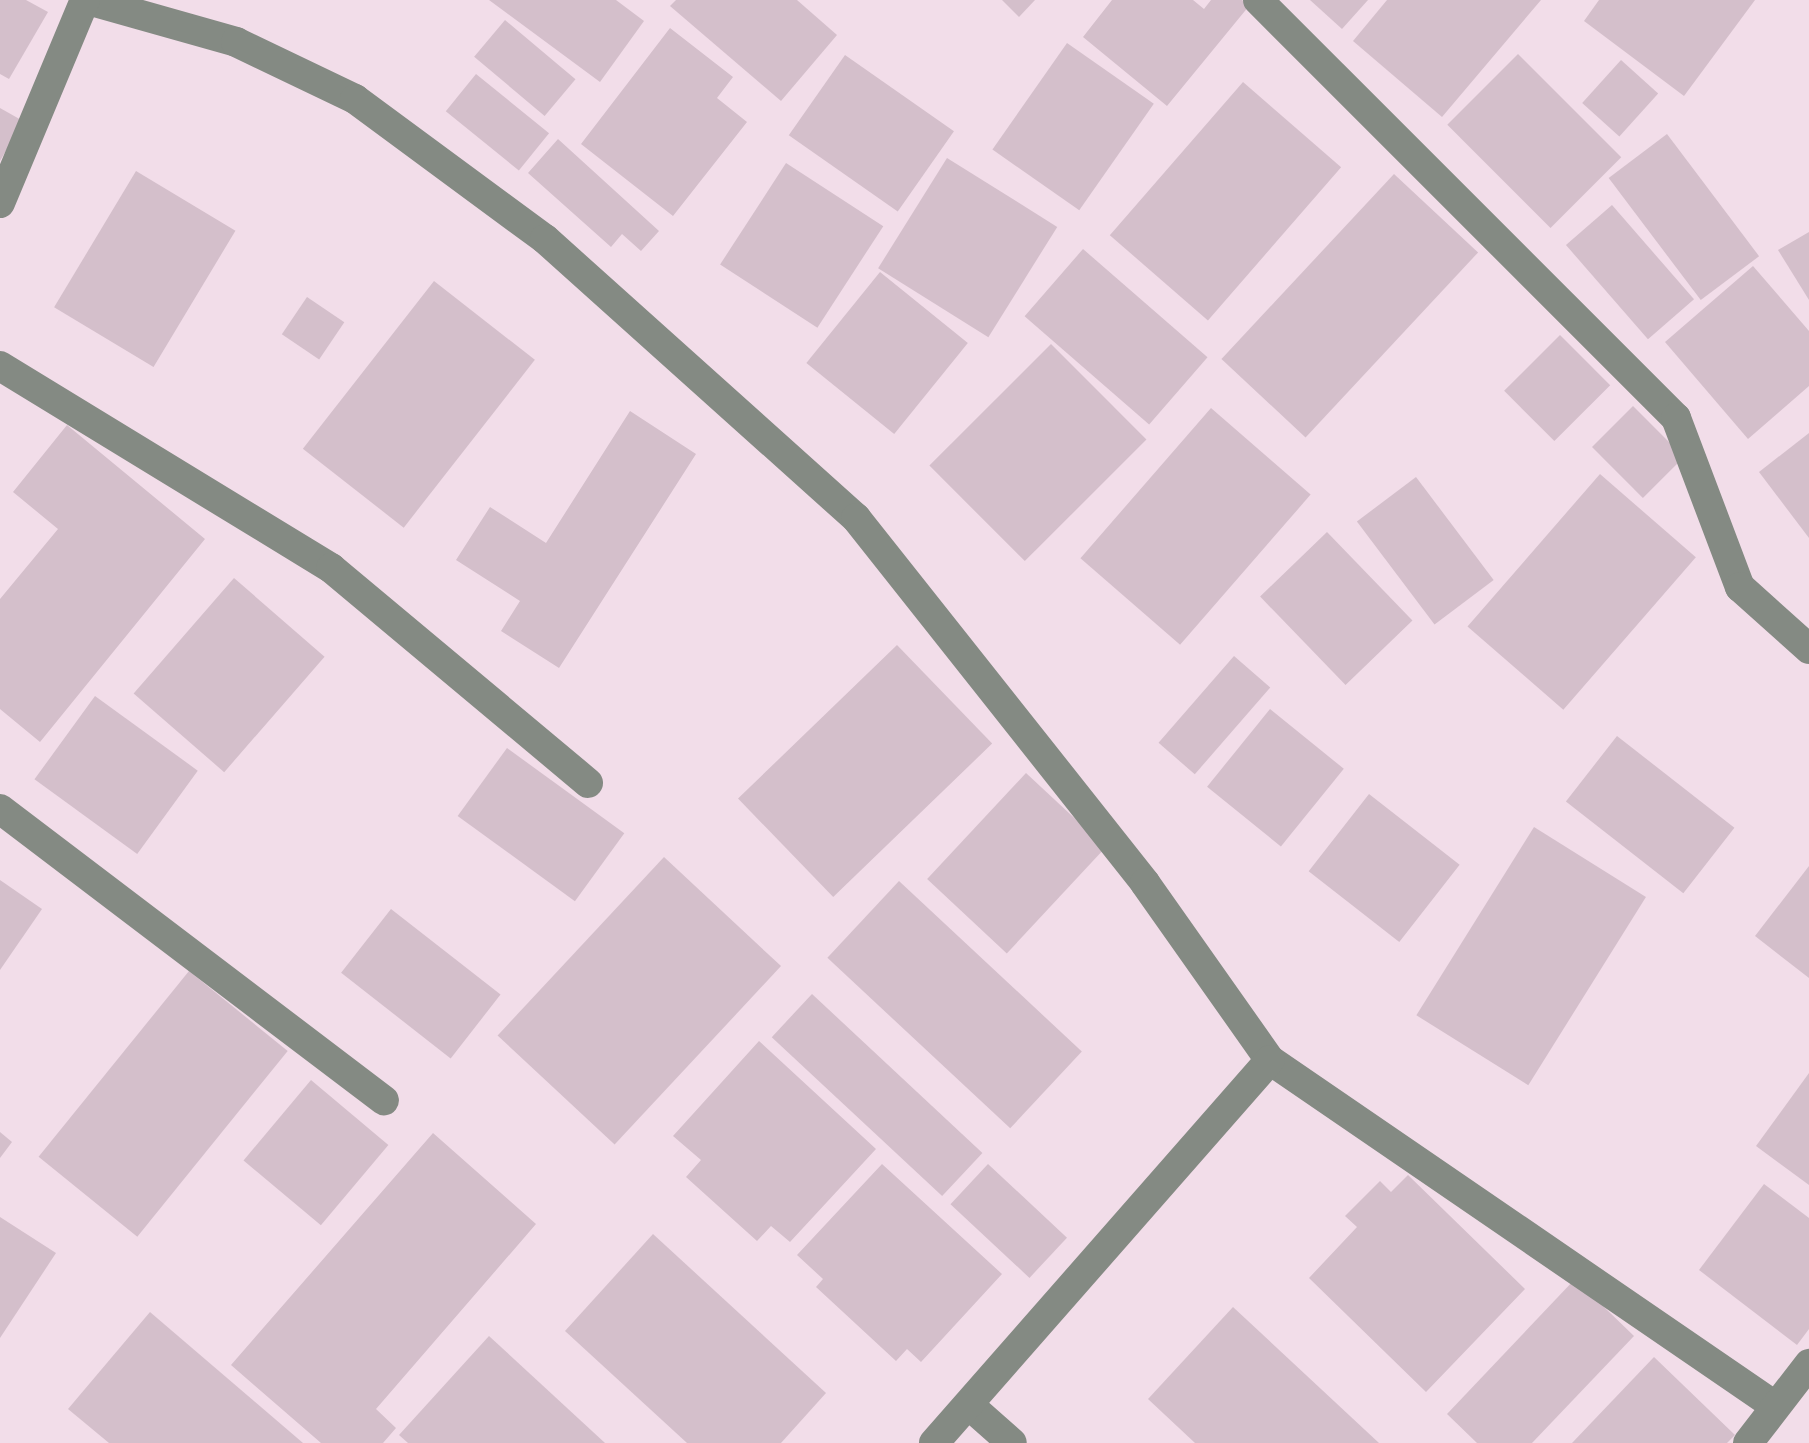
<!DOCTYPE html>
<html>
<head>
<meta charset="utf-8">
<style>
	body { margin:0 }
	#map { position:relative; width:1809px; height:1443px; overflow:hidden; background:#f2dde9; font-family:Barlow,sans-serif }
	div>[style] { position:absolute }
	.building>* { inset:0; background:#d4bfcb; transform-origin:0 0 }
	.street>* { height:30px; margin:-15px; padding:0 15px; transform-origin:15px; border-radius:15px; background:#848a83 }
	span { translate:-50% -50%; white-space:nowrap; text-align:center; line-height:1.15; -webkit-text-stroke:10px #fff; paint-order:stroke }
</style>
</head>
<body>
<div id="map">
	<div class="building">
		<i style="clip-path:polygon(0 0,26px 0,48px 12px,9px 79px,0 74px)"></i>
		<i style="clip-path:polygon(489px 0,616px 0,644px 21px,600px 82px)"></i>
		<i style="clip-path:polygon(676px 0,797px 0,837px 35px,781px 101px,670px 6px)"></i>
		<i style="clip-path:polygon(1002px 0,1035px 0,1019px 17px)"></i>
		<i style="clip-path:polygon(1112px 0,1193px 0,1204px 9px,1211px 0,1242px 0,1249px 6px,1167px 106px,1083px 37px)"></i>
		<i style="clip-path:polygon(1310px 0,1368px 0,1342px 29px)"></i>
		<i style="clip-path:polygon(1387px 0,1541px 0,1442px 117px,1353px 41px)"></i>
		<i style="clip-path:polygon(1599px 0,1755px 0,1684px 96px,1584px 21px)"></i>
		<i style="left:505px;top:20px;width:92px;height:48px;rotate:40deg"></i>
		<i style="clip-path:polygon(670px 28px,733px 77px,717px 98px,747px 122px,673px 216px,581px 144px)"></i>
		<i style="left:1067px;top:43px;width:106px;height:130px;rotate:35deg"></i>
		<i style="left:1518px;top:54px;width:146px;height:100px;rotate:45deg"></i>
		<i style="left:845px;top:55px;width:133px;height:98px;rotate:35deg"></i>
		<i style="left:1621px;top:60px;width:50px;height:58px;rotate:42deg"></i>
		<i style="left:476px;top:74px;width:94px;height:48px;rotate:39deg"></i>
		<i style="left:1243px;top:82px;width:130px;height:203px;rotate:41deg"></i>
		<i style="clip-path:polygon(0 108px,23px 121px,0 161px)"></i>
		<i style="left:1667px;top:134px;width:153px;height:73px;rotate:53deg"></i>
		<i style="clip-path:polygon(558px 139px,659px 231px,641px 251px,622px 234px,611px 247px,528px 173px)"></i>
		<i style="left:947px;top:158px;width:130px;height:130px;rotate:32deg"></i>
		<i style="left:786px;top:163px;width:116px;height:121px;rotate:33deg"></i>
		<i style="left:136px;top:171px;width:116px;height:159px;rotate:31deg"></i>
		<i style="left:1394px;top:174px;width:115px;height:253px;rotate:43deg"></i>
		<i style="left:1612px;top:205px;width:125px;height:61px;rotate:49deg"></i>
		<i style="clip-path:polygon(1809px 232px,1809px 300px,1778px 250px)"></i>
		<i style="left:1083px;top:249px;width:165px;height:89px;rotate:41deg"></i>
		<i style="clip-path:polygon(1753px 266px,1809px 331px,1809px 386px,1748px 439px,1665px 342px)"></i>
		<i style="left:880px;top:272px;width:113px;height:117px;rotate:39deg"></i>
		<i style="left:434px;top:281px;width:128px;height:213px;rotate:38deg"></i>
		<i style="left:307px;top:297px;width:45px;height:45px;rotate:34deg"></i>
		<i style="left:1560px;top:335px;width:71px;height:79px;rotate:45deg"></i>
		<i style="left:1051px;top:344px;width:135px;height:172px;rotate:45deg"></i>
		<i style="left:1633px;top:406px;width:72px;height:58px;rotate:45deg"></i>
		<i style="left:1211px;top:408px;width:132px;height:199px;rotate:41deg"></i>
		<i style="clip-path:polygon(630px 411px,696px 454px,559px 668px,501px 631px,520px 601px,456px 560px,490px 507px,546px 543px)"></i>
		<i style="clip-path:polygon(67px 425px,205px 539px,40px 742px,0 709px,0 599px,58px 529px,13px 492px)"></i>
		<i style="clip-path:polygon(1809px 433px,1809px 538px,1759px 472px)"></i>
		<i style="left:1600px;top:474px;width:127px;height:202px;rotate:41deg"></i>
		<i style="left:1416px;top:477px;width:129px;height:74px;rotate:53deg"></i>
		<i style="left:1327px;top:532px;width:123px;height:93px;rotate:46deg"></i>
		<i style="left:234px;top:578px;width:120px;height:153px;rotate:41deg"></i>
		<i style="left:897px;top:645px;width:137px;height:221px;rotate:46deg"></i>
		<i style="left:1234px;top:656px;width:48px;height:115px;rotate:41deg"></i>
		<i style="left:95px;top:696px;width:127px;height:103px;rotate:36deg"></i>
		<i style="left:1270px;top:709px;width:95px;height:100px;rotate:39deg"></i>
		<i style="left:1617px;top:736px;width:149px;height:83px;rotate:38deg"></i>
		<i style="left:507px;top:748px;width:145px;height:84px;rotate:36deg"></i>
		<i style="left:1026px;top:773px;width:109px;height:145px;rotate:43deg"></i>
		<i style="left:1369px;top:794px;width:115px;height:98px;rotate:38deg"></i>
		<i style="left:1534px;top:827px;width:132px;height:222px;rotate:32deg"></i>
		<i style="left:664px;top:857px;width:160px;height:244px;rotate:43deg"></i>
		<i style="clip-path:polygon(1809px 866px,1809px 978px,1755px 936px)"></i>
		<i style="clip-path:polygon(0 880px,42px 909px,0 970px)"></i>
		<i style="left:899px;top:881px;width:250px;height:105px;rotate:43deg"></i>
		<i style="left:391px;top:909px;width:139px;height:81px;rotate:38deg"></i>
		<i style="left:189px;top:971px;width:127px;height:239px;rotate:39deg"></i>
		<i style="left:812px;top:994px;width:233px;height:59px;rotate:43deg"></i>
		<i style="clip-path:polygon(759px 1041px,876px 1149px,790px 1242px,771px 1226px,757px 1241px,686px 1177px,701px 1160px,673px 1136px)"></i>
		<i style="clip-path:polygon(1809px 1073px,1809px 1185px,1756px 1146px)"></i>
		<i style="left:311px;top:1080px;width:101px;height:105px;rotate:40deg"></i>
		<i style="clip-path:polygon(0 1132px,12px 1142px,0 1158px)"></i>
		<i style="clip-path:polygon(433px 1133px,536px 1224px,376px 1409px,396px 1428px,383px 1443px,321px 1443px,231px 1365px)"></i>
		<i style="clip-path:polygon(882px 1164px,1002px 1274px,921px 1362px,907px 1349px,896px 1361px,816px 1287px,823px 1279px,797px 1255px)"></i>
		<i style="left:988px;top:1164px;width:108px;height:55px;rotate:43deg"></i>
		<i style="clip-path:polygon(1408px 1175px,1525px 1289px,1426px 1392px,1309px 1278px,1357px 1227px,1345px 1216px,1380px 1181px,1391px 1192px)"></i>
		<i style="clip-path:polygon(1764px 1184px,1809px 1218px,1809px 1329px,1797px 1345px,1699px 1270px)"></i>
		<i style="clip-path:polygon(0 1217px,56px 1253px,0 1338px)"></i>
		<i style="clip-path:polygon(653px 1234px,826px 1393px,781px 1443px,687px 1443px,565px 1331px)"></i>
		<i style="clip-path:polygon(1575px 1279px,1634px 1336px,1532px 1443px,1477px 1443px,1447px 1414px)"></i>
		<i style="clip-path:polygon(1233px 1307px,1379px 1443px,1195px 1443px,1148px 1399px)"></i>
		<i style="clip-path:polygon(150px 1312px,303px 1443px,109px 1443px,68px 1409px)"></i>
		<i style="clip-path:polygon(489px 1336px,605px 1443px,408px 1443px,399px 1435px)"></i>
		<i style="clip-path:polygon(1654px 1357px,1735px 1435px,1727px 1443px,1572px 1443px)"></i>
	</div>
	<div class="street">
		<i style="left:88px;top:0;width:154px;rotate:15.8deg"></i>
		<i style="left:236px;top:42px;width:132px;rotate:25.6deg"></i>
		<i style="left:355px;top:99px;width:236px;rotate:36.4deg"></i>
		<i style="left:545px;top:239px;width:418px;rotate:41.9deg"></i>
		<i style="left:856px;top:518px;width:466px;rotate:51.6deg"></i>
		<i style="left:1145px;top:883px;width:217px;rotate:54.8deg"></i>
		<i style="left:1270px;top:1060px;width:612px;rotate:34.42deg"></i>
		<i style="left:1258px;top:0;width:591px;rotate:45deg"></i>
		<i style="left:1676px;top:418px;width:181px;rotate:69.3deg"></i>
		<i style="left:1740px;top:587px;width:93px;rotate:41.9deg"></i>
		<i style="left:0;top:203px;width:220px;rotate:-67.3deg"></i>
		<i style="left:0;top:366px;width:388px;rotate:31.4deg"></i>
		<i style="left:331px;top:568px;width:335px;rotate:39.9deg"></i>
		<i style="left:0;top:809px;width:482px;rotate:37.2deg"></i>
		<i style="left:969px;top:1405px;width:57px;rotate:41.5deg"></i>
		<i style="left:934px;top:1443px;width:509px;rotate:-48.74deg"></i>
		<i style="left:1748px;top:1443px;width:100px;rotate:-52.3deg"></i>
	</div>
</div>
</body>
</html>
